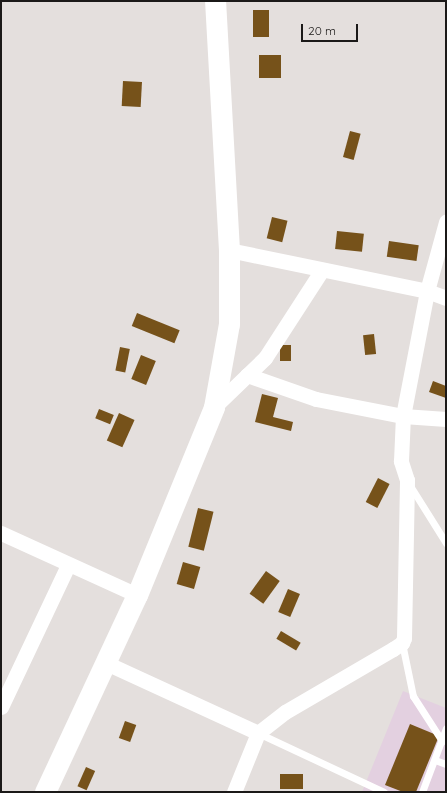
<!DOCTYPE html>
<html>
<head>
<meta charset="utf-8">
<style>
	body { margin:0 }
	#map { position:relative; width:447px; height:793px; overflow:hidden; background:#e4dfdd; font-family:Quicksand,sans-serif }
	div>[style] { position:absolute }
	.education>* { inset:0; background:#e3d0e0 }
	.building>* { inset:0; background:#76521a; transform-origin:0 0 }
	.lane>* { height:7px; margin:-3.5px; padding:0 3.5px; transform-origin:3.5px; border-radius:3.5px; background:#fff }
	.street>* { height:15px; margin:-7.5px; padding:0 7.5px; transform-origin:7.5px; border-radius:7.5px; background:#fff }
	.secondary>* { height:21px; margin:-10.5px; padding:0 10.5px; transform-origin:10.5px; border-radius:10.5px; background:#fff }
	span { translate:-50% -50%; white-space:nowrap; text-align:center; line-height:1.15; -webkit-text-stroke:4px #e4dfdd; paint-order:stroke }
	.frame { position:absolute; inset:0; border:2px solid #1b1918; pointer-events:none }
	.scale { position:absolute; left:301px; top:24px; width:57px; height:18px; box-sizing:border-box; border:2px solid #1b1918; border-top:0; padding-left:5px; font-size:12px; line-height:14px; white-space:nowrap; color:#1b1918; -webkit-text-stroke:3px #e4dfdd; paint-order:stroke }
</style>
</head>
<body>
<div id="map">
	<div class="education">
		<i style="clip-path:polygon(403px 691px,446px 708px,446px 792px,362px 792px)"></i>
	</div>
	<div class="building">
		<i style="left:253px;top:10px;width:16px;height:27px"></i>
		<i style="left:259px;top:55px;width:22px;height:23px"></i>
		<i style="left:123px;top:81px;width:19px;height:25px;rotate:3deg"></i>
		<i style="left:350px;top:131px;width:11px;height:27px;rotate:15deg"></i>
		<i style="left:272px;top:217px;width:16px;height:22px;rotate:14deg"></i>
		<i style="left:337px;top:231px;width:27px;height:18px;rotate:6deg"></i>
		<i style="left:389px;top:241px;width:30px;height:16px;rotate:8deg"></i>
		<i style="left:137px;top:313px;width:46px;height:14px;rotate:22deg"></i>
		<i style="left:374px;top:334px;width:20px;height:11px;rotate:84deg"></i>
		<i style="left:280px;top:345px;width:11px;height:16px"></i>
		<i style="left:120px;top:347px;width:10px;height:24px;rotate:11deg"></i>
		<i style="left:141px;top:355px;width:16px;height:26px;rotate:22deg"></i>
		<i style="clip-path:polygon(433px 381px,446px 386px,446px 398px,429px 392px)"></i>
		<i style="clip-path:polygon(262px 394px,278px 398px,273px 417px,293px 422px,291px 431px,255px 422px)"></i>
		<i style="left:99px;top:409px;width:16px;height:10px;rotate:22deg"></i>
		<i style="left:119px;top:413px;width:17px;height:30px;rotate:24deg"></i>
		<i style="left:378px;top:478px;width:13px;height:27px;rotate:27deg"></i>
		<i style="left:198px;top:508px;width:16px;height:40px;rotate:14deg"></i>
		<i style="left:183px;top:562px;width:18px;height:23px;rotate:16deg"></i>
		<i style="left:266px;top:571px;width:17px;height:28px;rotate:36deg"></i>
		<i style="left:288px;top:589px;width:13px;height:25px;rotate:23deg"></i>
		<i style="left:281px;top:631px;width:23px;height:9px;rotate:31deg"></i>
		<i style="left:125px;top:721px;width:12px;height:18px;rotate:20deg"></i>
		<i style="clip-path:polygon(410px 724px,439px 736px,416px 792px,403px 792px,385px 785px)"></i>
		<i style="left:86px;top:767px;width:10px;height:21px;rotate:24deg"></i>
		<i style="left:280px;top:774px;width:23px;height:15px"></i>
	</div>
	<div class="lane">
		<i style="left:409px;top:484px;width:70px;rotate:57.9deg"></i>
		<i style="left:402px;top:643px;width:54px;rotate:78.3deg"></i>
		<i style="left:413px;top:696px;width:54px;rotate:57.2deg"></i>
		<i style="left:258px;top:733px;width:139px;rotate:25.1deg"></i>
		<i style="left:435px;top:760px;width:12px;rotate:20deg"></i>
		<i style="left:422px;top:792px;width:68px;rotate:-69.4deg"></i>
	</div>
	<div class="street">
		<i style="left:229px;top:250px;width:202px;rotate:11.7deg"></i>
		<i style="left:427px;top:291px;width:20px;rotate:20deg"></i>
		<i style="left:247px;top:375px;width:73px;rotate:19.2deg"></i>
		<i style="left:316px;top:399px;width:89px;rotate:11.1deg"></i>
		<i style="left:403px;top:416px;width:43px;rotate:4deg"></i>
		<i style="left:214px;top:407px;width:71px;rotate:-43.9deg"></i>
		<i style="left:265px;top:358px;width:105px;rotate:-57.1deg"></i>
		<i style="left:1px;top:533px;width:149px;rotate:24.5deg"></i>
		<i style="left:106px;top:663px;width:167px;rotate:24.7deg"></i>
		<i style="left:1px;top:707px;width:157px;rotate:-64.7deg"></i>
		<i style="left:234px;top:792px;width:64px;rotate:-67.9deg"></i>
		<i style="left:258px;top:733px;width:34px;rotate:-38deg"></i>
		<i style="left:285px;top:712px;width:125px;rotate:-30.3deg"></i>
		<i style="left:393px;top:649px;width:11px;rotate:-34deg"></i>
		<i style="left:402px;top:643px;width:5px;rotate:-68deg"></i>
		<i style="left:404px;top:638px;width:158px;rotate:-88.9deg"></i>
		<i style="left:407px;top:480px;width:20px;rotate:-108deg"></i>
		<i style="left:401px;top:461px;width:45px;rotate:-87.5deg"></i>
		<i style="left:403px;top:416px;width:127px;rotate:-79.1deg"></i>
		<i style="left:427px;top:291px;width:72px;rotate:-74.6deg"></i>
	</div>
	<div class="secondary">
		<i style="left:45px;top:792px;width:217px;rotate:-65deg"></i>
		<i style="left:137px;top:595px;width:203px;rotate:-67.7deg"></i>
		<i style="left:214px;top:407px;width:84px;rotate:-79.8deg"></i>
		<i style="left:229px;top:324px;width:74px;rotate:-90deg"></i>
		<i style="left:229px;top:250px;width:249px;rotate:-93.2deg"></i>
	</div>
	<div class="frame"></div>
	<div class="scale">20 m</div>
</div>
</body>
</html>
